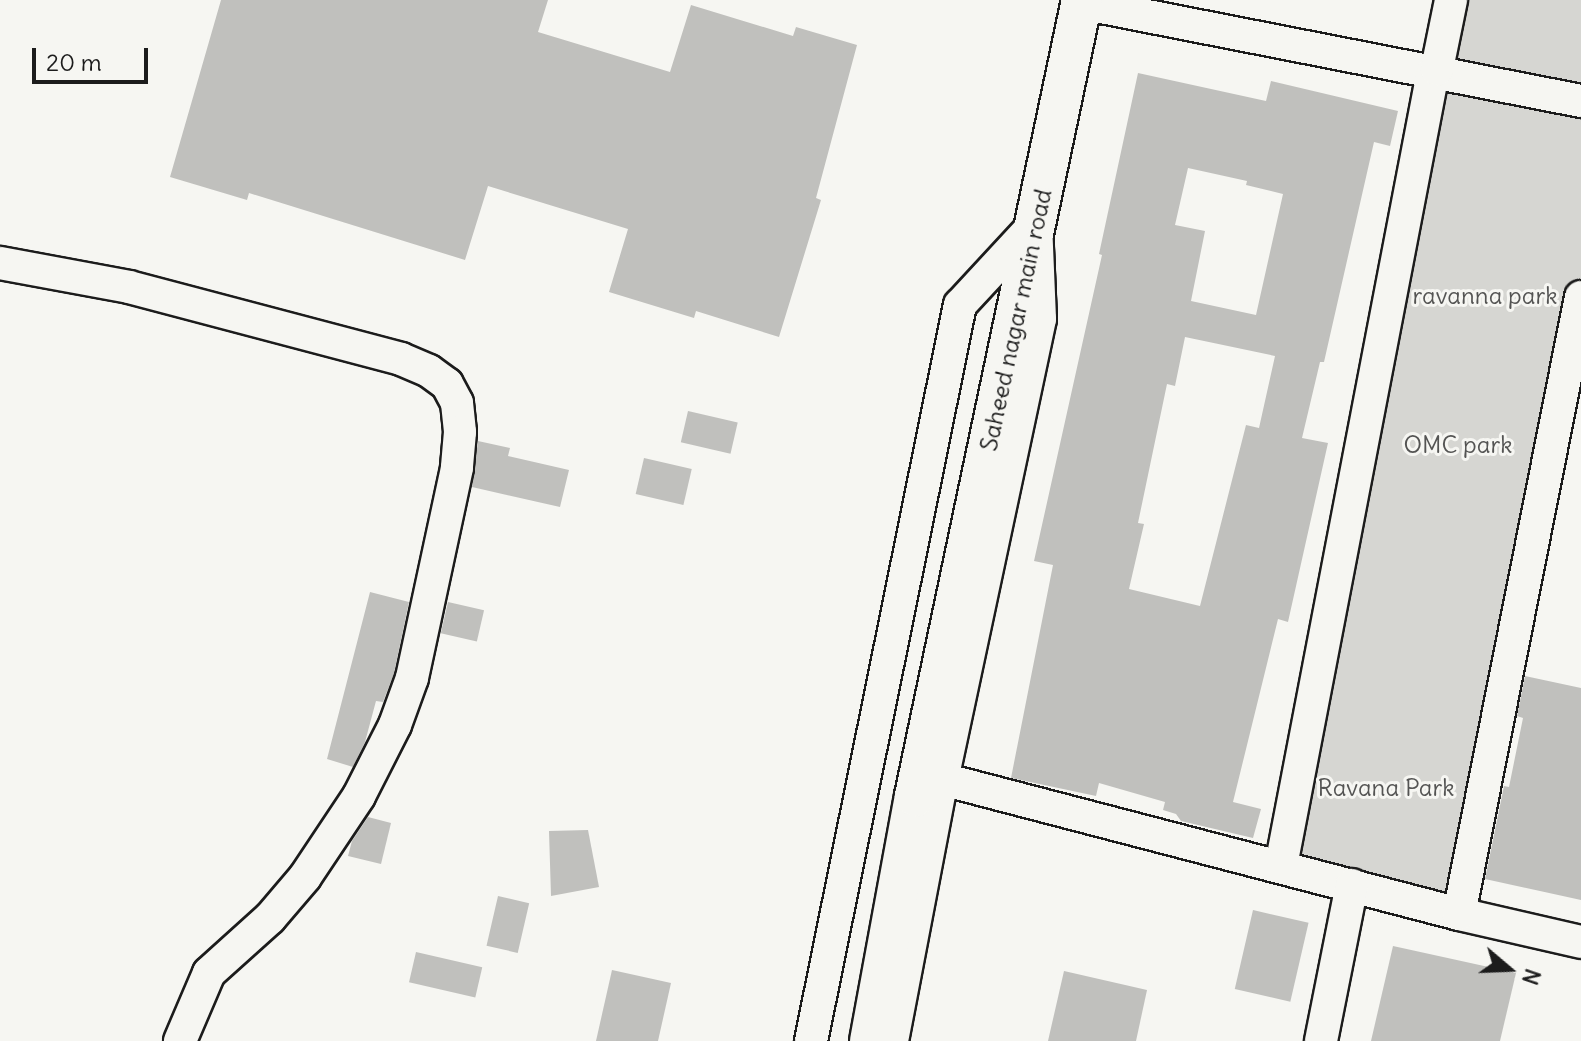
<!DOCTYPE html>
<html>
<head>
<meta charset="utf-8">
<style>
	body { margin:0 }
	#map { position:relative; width:1581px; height:1041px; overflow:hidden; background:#f6f6f2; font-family:Delius,sans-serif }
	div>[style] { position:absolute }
	.green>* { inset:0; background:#d6d6d2 }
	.building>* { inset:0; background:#c0c0bd; transform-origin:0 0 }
	.roads { filter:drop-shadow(2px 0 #1c1c1c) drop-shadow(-2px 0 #1c1c1c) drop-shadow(0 2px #1c1c1c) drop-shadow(0 -2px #1c1c1c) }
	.minor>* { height:32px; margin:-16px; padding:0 16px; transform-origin:16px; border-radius:16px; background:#f6f6f2 }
	.tertiary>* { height:40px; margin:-20px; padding:0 20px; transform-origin:20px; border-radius:20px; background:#f6f6f2 }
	span { translate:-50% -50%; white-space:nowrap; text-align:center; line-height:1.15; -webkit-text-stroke:6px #f6f6f2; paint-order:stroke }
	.park-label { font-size:24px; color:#545453 }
	.street-label { font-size:24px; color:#1c1c1c }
	.north { position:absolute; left:1469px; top:929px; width:80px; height:80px; -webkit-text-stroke:6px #f6f6f2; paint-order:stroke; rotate:109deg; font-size:22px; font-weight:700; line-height:32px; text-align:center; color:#1c1c1c }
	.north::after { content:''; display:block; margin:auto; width:28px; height:36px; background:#1c1c1c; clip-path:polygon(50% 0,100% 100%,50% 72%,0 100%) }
	.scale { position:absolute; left:32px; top:48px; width:116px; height:36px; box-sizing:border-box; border:4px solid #1c1c1c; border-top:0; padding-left:10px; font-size:24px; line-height:28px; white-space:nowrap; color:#1c1c1c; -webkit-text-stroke:6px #f6f6f2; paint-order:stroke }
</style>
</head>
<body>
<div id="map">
	<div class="green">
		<i style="clip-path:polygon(1444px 0,1581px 0,1581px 298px,1459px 914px,1295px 870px)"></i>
	</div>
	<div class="building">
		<i style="clip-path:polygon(221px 0,548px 0,538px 32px,670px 72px,691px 5px,793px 36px,796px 27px,857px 45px,816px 198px,821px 200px,779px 337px,696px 311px,694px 318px,609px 292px,628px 229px,488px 186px,465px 260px,249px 193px,247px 200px,170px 177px)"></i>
		<i style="clip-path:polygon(evenodd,1138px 73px,1266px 101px,1271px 81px,1398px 111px,1390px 146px,1374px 142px,1324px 362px,1320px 362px,1302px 438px,1328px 443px,1288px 622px,1278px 619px,1233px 802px,1261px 809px,1253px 838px,1181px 821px,1176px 814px,1163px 810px,1165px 802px,1099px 783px,1096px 796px,1011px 778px,1053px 565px,1034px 561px,1102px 255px,1099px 254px,1138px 73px,1188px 168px,1247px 181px,1246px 185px,1283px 194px,1256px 315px,1191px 301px,1205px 231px,1175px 225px,1188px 168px,1138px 73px,1185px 337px,1275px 356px,1259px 428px,1246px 425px,1200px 606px,1129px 589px,1144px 524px,1138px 523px,1167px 384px,1175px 386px,1185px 337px)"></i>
		<i style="left:688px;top:411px;width:51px;height:32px;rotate:13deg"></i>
		<i style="clip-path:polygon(478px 441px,510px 448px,508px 456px,569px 470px,560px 507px,472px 487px)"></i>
		<i style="left:644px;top:458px;width:49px;height:37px;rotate:13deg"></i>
		<i style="clip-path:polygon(370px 592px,409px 602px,394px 673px,383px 702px,376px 701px,365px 742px,353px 767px,327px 759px)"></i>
		<i style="left:448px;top:602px;width:37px;height:32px;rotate:13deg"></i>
		<i style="clip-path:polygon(1525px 676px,1581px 688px,1581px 900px,1485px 879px,1504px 786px,1509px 787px,1523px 718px,1517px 716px)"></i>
		<i style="clip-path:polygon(368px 817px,391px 823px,381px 864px,348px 856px,352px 841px)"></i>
		<i style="clip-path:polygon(588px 830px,599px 887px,551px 896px,549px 831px)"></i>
		<i style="left:498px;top:896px;width:32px;height:51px;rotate:13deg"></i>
		<i style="left:1253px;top:910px;width:57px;height:81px;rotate:13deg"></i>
		<i style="clip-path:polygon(1393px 946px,1516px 973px,1500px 1041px,1371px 1041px)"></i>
		<i style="left:416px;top:952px;width:68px;height:31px;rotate:13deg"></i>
		<i style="clip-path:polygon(612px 970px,671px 983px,658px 1041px,596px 1041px)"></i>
		<i style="clip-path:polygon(1064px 971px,1147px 990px,1136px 1041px,1048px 1041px)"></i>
	</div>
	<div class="roads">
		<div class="minor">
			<i style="left:1081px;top:3px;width:510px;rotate:11.09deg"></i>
			<i style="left:0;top:263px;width:131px;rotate:10.5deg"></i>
			<i style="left:129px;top:287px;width:281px;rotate:14.8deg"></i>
			<i style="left:401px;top:359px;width:30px;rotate:23deg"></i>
			<i style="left:429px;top:371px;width:22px;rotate:36deg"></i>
			<i style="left:447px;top:384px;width:21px;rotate:62deg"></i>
			<i style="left:457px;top:403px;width:29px;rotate:84deg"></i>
			<i style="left:460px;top:432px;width:36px;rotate:95deg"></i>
			<i style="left:457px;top:468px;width:215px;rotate:102.1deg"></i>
			<i style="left:412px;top:678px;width:50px;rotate:109.9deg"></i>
			<i style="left:395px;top:725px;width:80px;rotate:116.9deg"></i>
			<i style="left:359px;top:796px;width:97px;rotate:123.7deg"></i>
			<i style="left:305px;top:877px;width:54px;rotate:130.5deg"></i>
			<i style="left:270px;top:918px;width:82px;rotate:138deg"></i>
			<i style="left:209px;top:973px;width:74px;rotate:113.1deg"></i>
			<i style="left:942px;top:779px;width:534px;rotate:14.63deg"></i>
			<i style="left:1459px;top:914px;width:125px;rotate:12.9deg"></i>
			<i style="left:1281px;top:866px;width:808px;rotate:-79.16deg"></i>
			<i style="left:1433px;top:72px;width:5px;rotate:-37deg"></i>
			<i style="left:1437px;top:69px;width:70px;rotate:-78.5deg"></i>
			<i style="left:1459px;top:914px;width:629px;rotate:-78.82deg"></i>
			<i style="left:811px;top:1041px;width:751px;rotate:-78.56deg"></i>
			<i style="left:960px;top:305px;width:112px;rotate:-47.2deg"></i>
			<i style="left:1036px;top:223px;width:96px;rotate:87.6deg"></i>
			<i style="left:1040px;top:319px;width:470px;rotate:102deg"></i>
			<i style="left:942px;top:779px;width:267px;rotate:100.8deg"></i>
			<i style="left:1321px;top:1041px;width:159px;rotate:-78.8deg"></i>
		</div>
		<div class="tertiary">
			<i style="left:870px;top:1041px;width:249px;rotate:-79.6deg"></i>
			<i style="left:915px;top:796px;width:813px;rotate:-78.15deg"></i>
		</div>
	</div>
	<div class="park-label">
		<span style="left:1485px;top:296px">ravanna park</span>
		<span style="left:1458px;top:445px">OMC park</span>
		<span style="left:1386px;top:788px">Ravana Park</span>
	</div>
	<div class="street-label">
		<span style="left:1016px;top:320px;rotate:-78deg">Saheed nagar main road</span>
	</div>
	<div class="north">N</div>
	<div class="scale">20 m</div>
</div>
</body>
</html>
